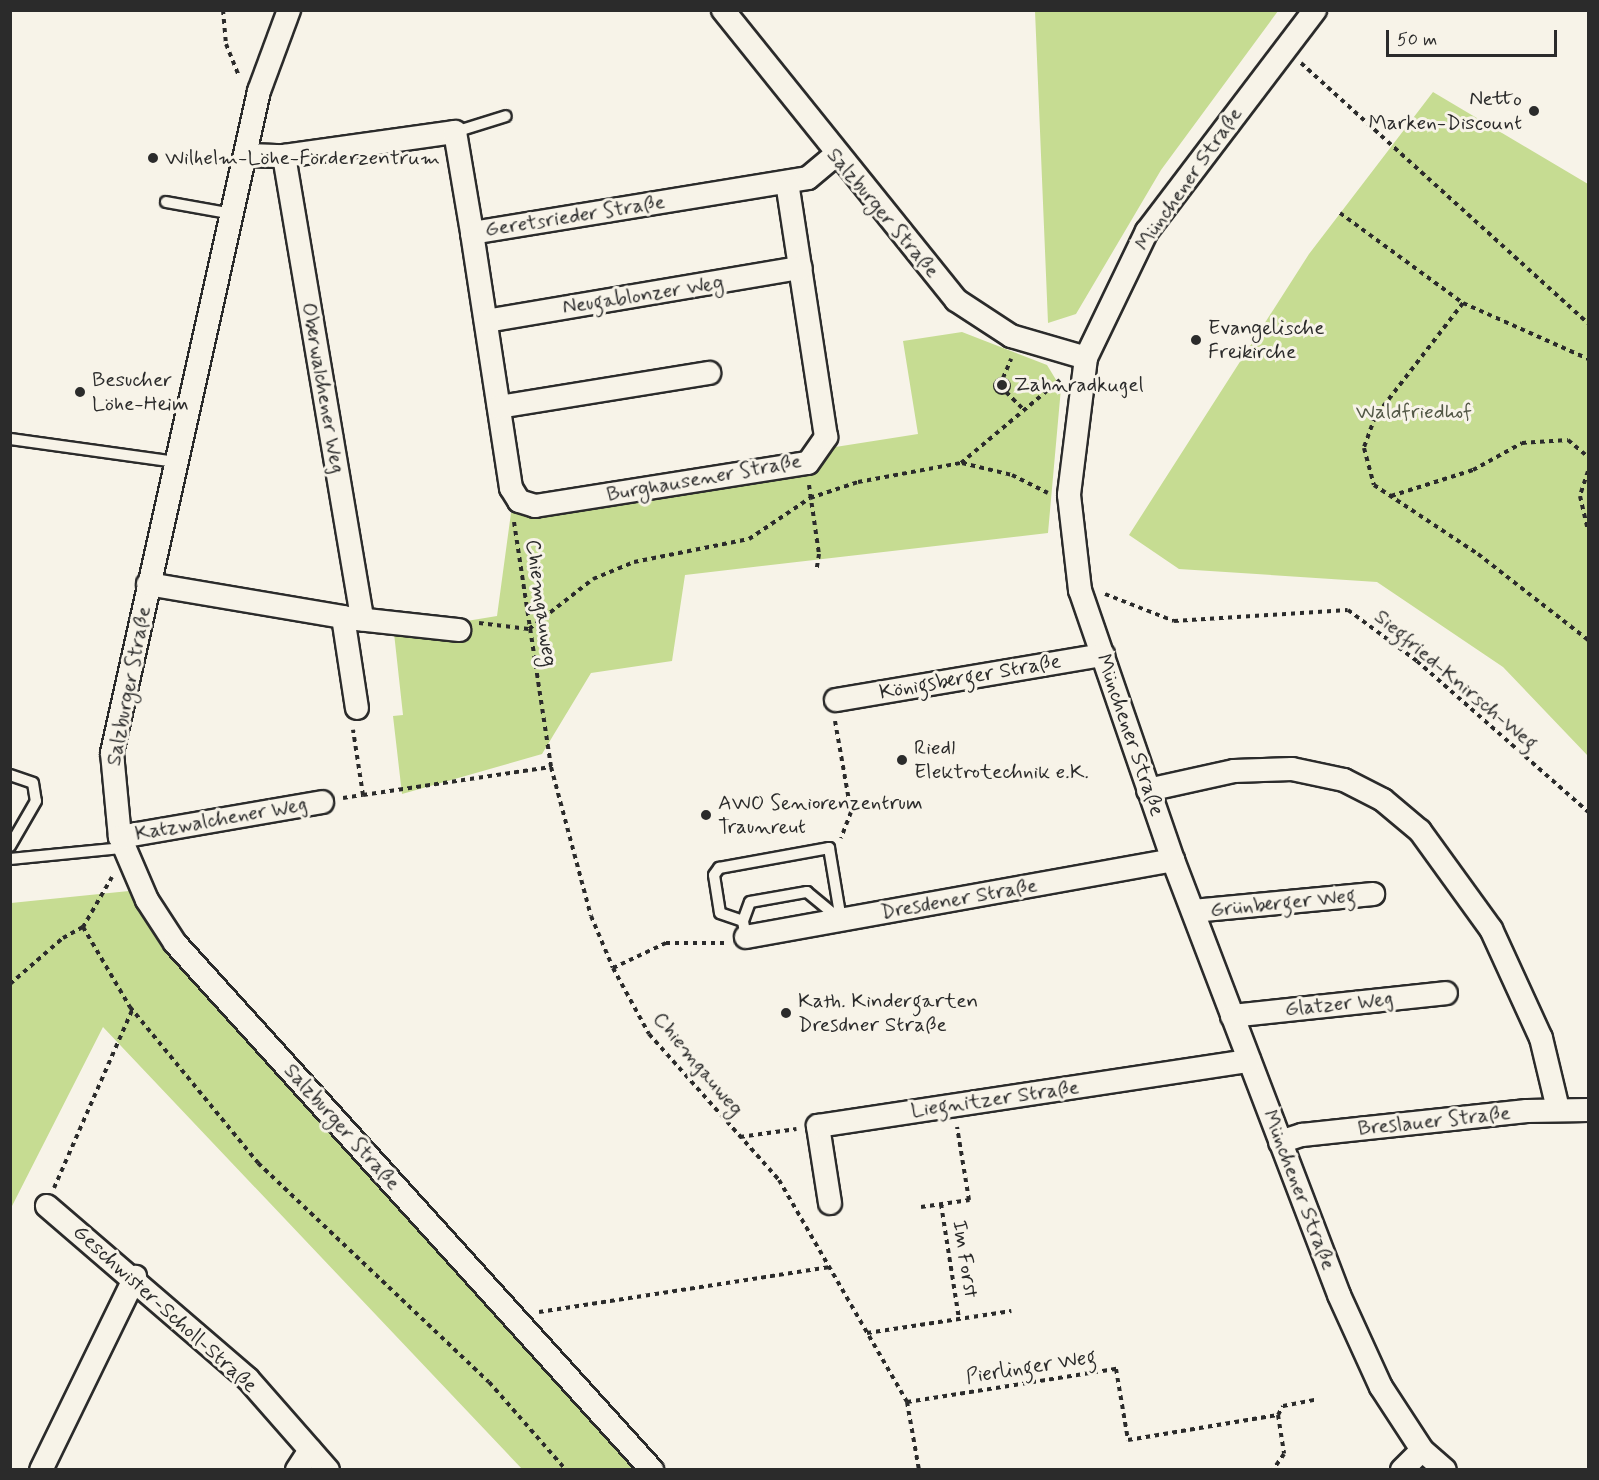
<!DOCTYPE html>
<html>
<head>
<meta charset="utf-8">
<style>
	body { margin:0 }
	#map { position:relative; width:1599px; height:1480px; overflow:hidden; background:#f7f3e8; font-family:Mynerve,sans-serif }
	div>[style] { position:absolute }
	.green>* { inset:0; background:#c6dc92 }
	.path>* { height:4px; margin-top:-2px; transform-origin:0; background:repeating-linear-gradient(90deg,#2b2b2b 0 4.5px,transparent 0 9px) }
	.path>.ring { margin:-2px; padding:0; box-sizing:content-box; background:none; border:4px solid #2b2b2b; border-radius:50% }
	.roads { filter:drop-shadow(2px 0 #2b2b2b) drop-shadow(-2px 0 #2b2b2b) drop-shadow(0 2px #2b2b2b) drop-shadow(0 -2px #2b2b2b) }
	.service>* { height:10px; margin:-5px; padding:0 5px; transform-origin:5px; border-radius:5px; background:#f7f3e8 }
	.minor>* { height:22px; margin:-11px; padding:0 11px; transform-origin:11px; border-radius:11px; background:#f7f3e8 }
	.dots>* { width:16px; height:16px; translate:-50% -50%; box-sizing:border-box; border:3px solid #f7f3e8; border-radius:50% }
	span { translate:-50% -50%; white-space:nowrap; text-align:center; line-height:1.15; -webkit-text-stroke:6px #f7f3e8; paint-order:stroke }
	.poi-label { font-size:21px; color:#2b2b2b }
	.right { translate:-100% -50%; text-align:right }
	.left { translate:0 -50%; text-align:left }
	.street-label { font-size:21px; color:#2b2b2b }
	.park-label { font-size:21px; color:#525745 }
	.frame { position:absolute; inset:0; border:12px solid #2b2b2b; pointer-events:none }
	.scale { position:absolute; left:1386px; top:30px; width:171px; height:27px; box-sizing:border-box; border:3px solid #2b2b2b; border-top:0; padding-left:8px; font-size:18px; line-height:21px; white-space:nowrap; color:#2b2b2b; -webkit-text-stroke:4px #f7f3e8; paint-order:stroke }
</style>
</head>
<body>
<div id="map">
	<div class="green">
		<i style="clip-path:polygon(1035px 11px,1278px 11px,1161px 170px,1076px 314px,1048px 323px)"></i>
		<i style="clip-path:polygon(1433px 92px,1588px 184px,1588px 756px,1503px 667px,1377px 582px,1179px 569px,1129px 535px,1309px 254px)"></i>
		<i style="clip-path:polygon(962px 332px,1047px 365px,1061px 388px,1048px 533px,685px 575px,672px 661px,591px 673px,542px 754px,402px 794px,393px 716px,403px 715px,394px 633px,497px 616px,511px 513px,809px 469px,829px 448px,918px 434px,903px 341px)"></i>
		<i style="clip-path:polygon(129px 891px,162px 948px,639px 1469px,522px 1469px,103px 1027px,11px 1208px,11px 903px)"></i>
	</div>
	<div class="path">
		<i style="left:223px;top:10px;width:34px;rotate:85deg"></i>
		<i style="left:226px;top:44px;width:35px;rotate:68deg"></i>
		<i style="left:1301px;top:63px;width:387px;rotate:42.2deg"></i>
		<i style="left:1340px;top:213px;width:152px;rotate:36.2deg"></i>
		<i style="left:1463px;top:303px;width:137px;rotate:24.1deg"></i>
		<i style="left:1463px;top:303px;width:144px;rotate:127.7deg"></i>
		<i style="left:1375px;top:417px;width:33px;rotate:110deg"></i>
		<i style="left:1364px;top:448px;width:38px;rotate:75deg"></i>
		<i style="left:1374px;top:485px;width:125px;rotate:33.6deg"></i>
		<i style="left:1478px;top:554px;width:140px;rotate:38deg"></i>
		<i style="left:1003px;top:378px;width:21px;rotate:-67deg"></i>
		<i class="ring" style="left:995px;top:379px;width:10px;height:10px"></i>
		<i style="left:1006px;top:392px;width:25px;rotate:45deg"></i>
		<i style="left:962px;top:463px;width:51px;rotate:13.5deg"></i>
		<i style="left:1012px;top:475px;width:40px;rotate:26.6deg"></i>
		<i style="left:1588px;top:471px;width:26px;rotate:108deg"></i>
		<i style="left:1580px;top:496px;width:35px;rotate:77deg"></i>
		<i style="left:809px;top:485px;width:70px;rotate:81.8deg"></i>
		<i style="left:819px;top:554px;width:18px;rotate:99deg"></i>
		<i style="left:1391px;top:496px;width:86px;rotate:-17.6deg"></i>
		<i style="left:1473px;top:470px;width:56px;rotate:-28.9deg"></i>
		<i style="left:1522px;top:443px;width:46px;rotate:-3.7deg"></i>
		<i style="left:1568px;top:440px;width:26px;rotate:40deg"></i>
		<i style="left:514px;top:522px;width:248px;rotate:81.4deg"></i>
		<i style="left:551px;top:767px;width:154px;rotate:75deg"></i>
		<i style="left:591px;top:916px;width:56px;rotate:67.1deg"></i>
		<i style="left:613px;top:968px;width:75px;rotate:61.4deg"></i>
		<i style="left:649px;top:1034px;width:195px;rotate:48.3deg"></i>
		<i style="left:779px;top:1180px;width:256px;rotate:60deg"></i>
		<i style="left:907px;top:1402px;width:69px;rotate:80deg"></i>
		<i style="left:1105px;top:594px;width:74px;rotate:21.4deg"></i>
		<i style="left:1174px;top:621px;width:174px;rotate:-3.6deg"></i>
		<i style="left:1348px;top:610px;width:86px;rotate:36.5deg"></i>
		<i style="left:1417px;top:661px;width:228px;rotate:41.4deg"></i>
		<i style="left:479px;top:623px;width:50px;rotate:6.8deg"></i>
		<i style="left:529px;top:629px;width:81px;rotate:-38deg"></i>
		<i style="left:593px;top:579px;width:44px;rotate:-22.5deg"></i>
		<i style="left:634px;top:562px;width:117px;rotate:-11.3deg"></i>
		<i style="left:749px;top:539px;width:73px;rotate:-33.9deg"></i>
		<i style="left:810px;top:498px;width:51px;rotate:-18.4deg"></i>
		<i style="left:858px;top:482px;width:105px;rotate:-10.5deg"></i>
		<i style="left:961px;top:463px;width:129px;rotate:-40deg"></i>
		<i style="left:835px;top:721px;width:92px;rotate:80deg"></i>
		<i style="left:851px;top:812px;width:28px;rotate:111deg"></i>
		<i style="left:363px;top:795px;width:190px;rotate:-8.5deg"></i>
		<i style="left:343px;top:798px;width:20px;rotate:-9deg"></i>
		<i style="left:363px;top:795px;width:66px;rotate:-98.7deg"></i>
		<i style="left:112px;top:877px;width:58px;rotate:120.1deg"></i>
		<i style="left:83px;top:927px;width:93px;rotate:59.6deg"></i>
		<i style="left:130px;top:1007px;width:202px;rotate:50.6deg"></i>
		<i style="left:258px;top:1163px;width:318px;rotate:43.5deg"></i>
		<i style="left:489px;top:1382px;width:117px;rotate:48.8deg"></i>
		<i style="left:613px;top:968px;width:59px;rotate:-25.3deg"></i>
		<i style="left:666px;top:943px;width:60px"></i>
		<i style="left:10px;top:984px;width:70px;rotate:-41deg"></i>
		<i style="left:63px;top:938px;width:23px;rotate:-29deg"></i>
		<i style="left:740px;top:1137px;width:57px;rotate:-8.1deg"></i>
		<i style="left:54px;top:1188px;width:194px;rotate:-66.3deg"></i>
		<i style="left:941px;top:1204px;width:116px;rotate:81.1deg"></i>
		<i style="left:921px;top:1207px;width:49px;rotate:-8.3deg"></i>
		<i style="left:969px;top:1200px;width:74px;rotate:-99.3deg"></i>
		<i style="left:539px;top:1312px;width:293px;rotate:-8.8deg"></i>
		<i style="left:867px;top:1333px;width:146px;rotate:-8.7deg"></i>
		<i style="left:907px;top:1402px;width:212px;rotate:-9deg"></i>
		<i style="left:1116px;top:1369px;width:72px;rotate:80.4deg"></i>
		<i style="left:1128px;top:1440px;width:152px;rotate:-9.5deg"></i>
		<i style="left:1278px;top:1415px;width:39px;rotate:81deg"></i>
		<i style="left:1284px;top:1454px;width:19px;rotate:125deg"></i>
		<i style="left:1278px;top:1415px;width:10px;rotate:-61deg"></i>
		<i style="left:1283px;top:1406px;width:32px;rotate:-11deg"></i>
	</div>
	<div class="roads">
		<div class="service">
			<i style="left:455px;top:132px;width:53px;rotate:-17.4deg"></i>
			<i style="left:166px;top:202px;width:68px;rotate:10.2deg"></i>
			<i style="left:10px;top:439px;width:168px;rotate:7.9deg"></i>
			<i style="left:10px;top:775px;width:24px;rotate:19deg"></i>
			<i style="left:33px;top:783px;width:18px;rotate:81deg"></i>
			<i style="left:36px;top:801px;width:52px;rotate:120deg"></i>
			<i style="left:10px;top:859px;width:114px;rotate:-5.6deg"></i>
			<i style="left:743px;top:921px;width:20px;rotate:-70deg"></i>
			<i style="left:750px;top:902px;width:58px;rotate:-10deg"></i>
			<i style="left:807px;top:892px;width:44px;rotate:39.5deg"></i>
			<i style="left:746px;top:937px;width:16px;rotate:-101deg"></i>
			<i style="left:743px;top:921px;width:24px;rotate:-161deg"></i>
			<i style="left:720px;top:913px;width:38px;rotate:-99deg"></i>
			<i style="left:714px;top:875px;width:9px;rotate:-54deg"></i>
			<i style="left:719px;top:868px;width:112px;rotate:-10.3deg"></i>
			<i style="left:829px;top:848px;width:73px;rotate:80.5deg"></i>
		</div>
		<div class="minor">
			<i style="left:289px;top:10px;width:86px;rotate:110.3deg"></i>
			<i style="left:259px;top:91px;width:678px;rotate:102.52deg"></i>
			<i style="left:112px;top:753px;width:84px;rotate:84.6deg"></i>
			<i style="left:120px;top:837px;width:69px;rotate:66.8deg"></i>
			<i style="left:147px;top:900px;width:51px;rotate:56.9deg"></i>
			<i style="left:175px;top:943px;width:711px;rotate:47.85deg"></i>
			<i style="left:723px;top:10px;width:372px;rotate:51.2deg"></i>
			<i style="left:956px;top:300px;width:66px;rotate:33.2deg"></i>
			<i style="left:1011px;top:336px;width:78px;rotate:16.3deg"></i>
			<i style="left:1315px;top:10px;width:278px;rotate:127.2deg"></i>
			<i style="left:1147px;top:231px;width:141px;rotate:115.7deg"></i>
			<i style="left:1086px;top:358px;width:138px;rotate:97.1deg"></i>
			<i style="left:1069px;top:495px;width:96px;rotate:83.4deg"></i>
			<i style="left:1080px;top:590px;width:286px;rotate:71deg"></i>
			<i style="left:1173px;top:860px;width:466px;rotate:69.1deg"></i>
			<i style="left:1339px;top:1295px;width:101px;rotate:65.5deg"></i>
			<i style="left:1381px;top:1387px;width:75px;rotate:56.9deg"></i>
			<i style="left:1422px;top:1450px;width:30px;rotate:41deg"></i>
			<i style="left:247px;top:155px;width:37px;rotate:2deg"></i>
			<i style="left:284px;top:156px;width:173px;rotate:-8deg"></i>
			<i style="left:455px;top:132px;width:102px;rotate:80.4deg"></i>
			<i style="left:472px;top:233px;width:340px;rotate:-9.3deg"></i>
			<i style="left:808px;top:178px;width:35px;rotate:-40deg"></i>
			<i style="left:284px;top:156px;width:470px;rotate:80.4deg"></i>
			<i style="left:472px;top:233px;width:258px;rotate:81.3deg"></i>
			<i style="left:511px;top:488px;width:15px;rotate:58deg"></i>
			<i style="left:519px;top:501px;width:17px;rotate:17deg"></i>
			<i style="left:535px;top:506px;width:276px;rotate:-9deg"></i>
			<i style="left:808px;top:463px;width:32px;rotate:-55deg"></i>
			<i style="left:826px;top:437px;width:258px;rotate:-98.7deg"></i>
			<i style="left:486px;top:321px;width:319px;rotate:-9.6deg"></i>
			<i style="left:499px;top:407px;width:213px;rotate:-9.2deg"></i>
			<i style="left:148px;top:584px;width:198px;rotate:9.6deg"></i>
			<i style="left:343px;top:617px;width:92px;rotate:81.3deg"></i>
			<i style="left:348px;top:618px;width:112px;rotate:6.2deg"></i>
			<i style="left:836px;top:700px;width:271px;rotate:-9.6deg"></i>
			<i style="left:1148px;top:790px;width:88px;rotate:-12.5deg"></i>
			<i style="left:1234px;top:771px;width:58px;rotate:-2deg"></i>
			<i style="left:1292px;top:769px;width:53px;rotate:11.9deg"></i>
			<i style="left:1344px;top:780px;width:44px;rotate:27.1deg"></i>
			<i style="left:1383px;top:800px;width:48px;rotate:40deg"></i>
			<i style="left:1420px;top:831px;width:121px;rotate:54.1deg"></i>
			<i style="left:1491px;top:929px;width:120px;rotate:65.4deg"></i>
			<i style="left:1541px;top:1038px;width:73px;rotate:76.5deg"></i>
			<i style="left:120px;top:837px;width:205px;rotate:-9.8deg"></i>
			<i style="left:1193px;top:911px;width:181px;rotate:-5.4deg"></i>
			<i style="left:746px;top:937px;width:434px;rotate:-10.2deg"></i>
			<i style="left:1232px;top:1016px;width:215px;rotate:-6.1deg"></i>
			<i style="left:1280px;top:1142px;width:23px;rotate:-18deg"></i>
			<i style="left:1302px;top:1135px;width:226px;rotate:-6.1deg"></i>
			<i style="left:1527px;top:1111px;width:61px;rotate:-0.9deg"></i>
			<i style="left:830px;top:1203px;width:78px;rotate:-98.9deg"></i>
			<i style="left:818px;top:1126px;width:436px;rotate:-8.6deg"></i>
			<i style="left:47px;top:1206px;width:265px;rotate:40.7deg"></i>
			<i style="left:248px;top:1379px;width:121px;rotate:48.7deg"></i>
			<i style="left:41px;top:1470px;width:215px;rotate:-64deg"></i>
			<i style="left:297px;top:1470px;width:24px;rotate:-57deg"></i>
			<i style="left:1402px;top:1470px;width:28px;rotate:-45deg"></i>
		</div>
	</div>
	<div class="dots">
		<i style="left:1534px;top:111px;background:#2b2b2b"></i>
		<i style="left:153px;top:158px;background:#2b2b2b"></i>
		<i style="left:1196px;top:340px;background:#2b2b2b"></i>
		<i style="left:1002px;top:385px;background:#2b2b2b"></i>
		<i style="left:80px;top:392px;background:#2b2b2b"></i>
		<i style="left:902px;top:760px;background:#2b2b2b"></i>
		<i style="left:706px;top:815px;background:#2b2b2b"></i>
		<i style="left:786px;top:1013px;background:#2b2b2b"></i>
	</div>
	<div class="poi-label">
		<span class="right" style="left:1522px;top:111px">Netto<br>Marken-Discount</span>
		<span class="left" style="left:165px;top:158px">Wilhelm-Löhe-Förderzentrum</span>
		<span class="left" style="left:1208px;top:340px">Evangelische<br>Freikirche</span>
		<span class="left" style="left:92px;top:392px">Besucher<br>Löhe-Heim</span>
		<span class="left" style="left:1014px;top:385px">Zahnradkugel</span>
		<span class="left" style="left:914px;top:760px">Riedl<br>Elektrotechnik e.K.</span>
		<span class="left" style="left:718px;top:815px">AWO Seniorenzentrum<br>Traunreut</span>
		<span class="left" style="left:798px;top:1013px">Kath. Kindergarten<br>Dresdner Straße</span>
	</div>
	<div class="street-label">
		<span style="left:1189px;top:179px;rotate:-55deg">Münchener Straße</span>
		<span style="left:883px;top:213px;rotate:50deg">Salzburger Straße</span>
		<span style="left:575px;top:216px;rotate:-9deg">Geretsrieder Straße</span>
		<span style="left:643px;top:295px;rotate:-9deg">Neugablonzer Weg</span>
		<span style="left:323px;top:388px;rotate:80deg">Oberwalchener Weg</span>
		<span style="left:704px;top:478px;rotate:-10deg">Burghausener Straße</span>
		<span style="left:541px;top:603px;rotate:82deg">Chiemgauweg</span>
		<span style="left:970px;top:677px;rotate:-10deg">Königsberger Straße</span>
		<span style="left:1456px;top:680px;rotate:40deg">Siegfried-Knirsch-Weg</span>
		<span style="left:129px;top:686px;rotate:-79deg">Salzburger Straße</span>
		<span style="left:1130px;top:735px;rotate:71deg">Münchener Straße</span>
		<span style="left:221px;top:819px;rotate:-10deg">Katzwalchener Weg</span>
		<span style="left:959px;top:899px;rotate:-10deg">Dresdener Straße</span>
		<span style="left:1283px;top:903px;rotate:-6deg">Grünberger Weg</span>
		<span style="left:1339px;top:1004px;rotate:-6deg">Glatzer Weg</span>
		<span style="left:698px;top:1064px;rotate:50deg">Chiemgauweg</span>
		<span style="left:995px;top:1099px;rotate:-8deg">Liegnitzer Straße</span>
		<span style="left:1434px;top:1121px;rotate:-6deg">Breslauer Straße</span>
		<span style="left:342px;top:1127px;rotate:48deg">Salzburger Straße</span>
		<span style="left:1299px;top:1190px;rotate:69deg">Münchener Straße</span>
		<span style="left:965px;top:1259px;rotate:81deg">Im Forst</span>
		<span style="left:165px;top:1309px;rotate:42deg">Geschwister-Scholl-Straße</span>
		<span style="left:1031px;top:1367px;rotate:-9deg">Pierlinger Weg</span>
	</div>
	<div class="park-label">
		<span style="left:1414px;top:412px">Waldfriedhof</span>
	</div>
	<div class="frame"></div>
	<div class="scale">50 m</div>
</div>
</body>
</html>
